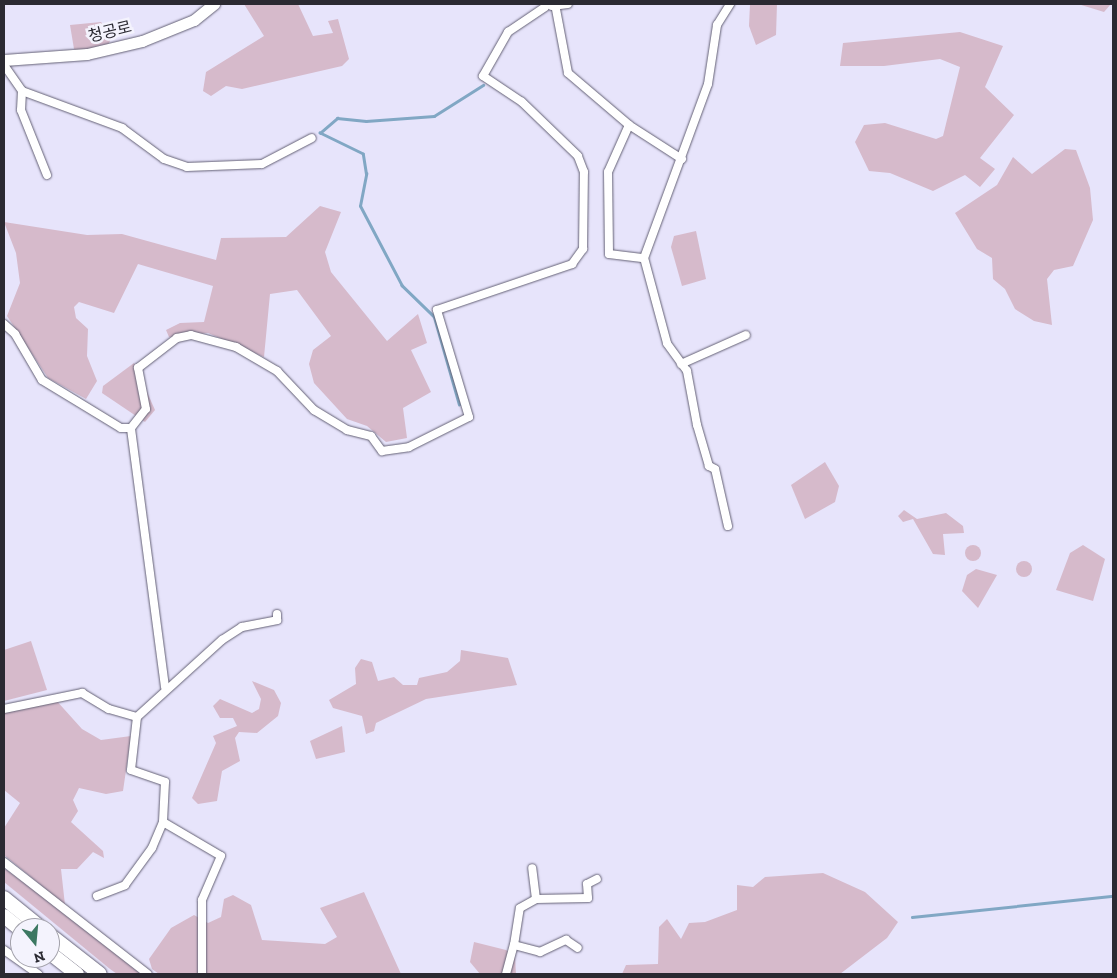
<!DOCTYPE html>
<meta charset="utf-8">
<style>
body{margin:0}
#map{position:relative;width:1117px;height:978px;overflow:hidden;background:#e7e4fb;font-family:"Zilla Slab","Noto Sans KR",serif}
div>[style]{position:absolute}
.green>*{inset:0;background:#d6bacb}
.round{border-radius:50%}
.stream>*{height:2.5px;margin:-1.25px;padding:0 1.25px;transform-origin:1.25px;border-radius:1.25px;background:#81a7c4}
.roads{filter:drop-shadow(0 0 1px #646175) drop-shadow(0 0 1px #646175)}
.street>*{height:8px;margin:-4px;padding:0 4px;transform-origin:4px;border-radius:4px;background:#fff}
.secondary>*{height:11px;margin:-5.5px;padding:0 5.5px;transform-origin:5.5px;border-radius:5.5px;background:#fff}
.highway>*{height:14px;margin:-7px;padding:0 7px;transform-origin:7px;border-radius:7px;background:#fff}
span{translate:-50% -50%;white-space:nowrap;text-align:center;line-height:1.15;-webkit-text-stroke:5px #f4f3fd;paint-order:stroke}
.street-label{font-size:16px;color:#2b2a32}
.frame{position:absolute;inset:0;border:5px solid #2b2a32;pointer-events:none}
.north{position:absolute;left:10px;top:918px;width:50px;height:50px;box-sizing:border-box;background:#f4f3fd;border:1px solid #a4a3ac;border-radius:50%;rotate:163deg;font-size:14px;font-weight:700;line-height:20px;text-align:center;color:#2b2a32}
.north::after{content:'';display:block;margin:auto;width:18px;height:22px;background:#3c7862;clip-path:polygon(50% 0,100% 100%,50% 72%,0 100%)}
</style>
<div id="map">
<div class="green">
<i style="clip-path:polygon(244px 4px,298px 4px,313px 36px,333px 33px,328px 21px,338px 19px,349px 59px,342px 66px,242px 89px,226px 86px,211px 96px,203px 91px,206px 72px,264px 36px)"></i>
<i style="clip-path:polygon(750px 4px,777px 4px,776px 35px,756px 45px,749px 26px)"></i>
<i style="clip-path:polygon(1078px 4px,1111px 4px,1104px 12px)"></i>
<i style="clip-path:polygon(101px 22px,112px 36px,104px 55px,81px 58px,74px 49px,70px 25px)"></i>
<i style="clip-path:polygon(960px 32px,1003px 46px,985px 87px,1014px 115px,980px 158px,995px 169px,980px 187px,965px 175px,933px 191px,890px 173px,869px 171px,855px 142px,864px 125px,885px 123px,936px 139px,943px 136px,960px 67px,940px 59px,884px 66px,840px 66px,843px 43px)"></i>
<i style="clip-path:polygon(1065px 149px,1076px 150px,1090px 188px,1093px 220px,1073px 266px,1054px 270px,1047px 279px,1052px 325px,1034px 321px,1015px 309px,1005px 289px,993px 279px,992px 258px,977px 249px,955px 213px,997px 185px,1013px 157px,1032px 174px)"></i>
<i style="clip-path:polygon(320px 206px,341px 212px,325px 252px,331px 272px,387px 341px,418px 314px,427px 343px,411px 350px,431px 392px,403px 408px,407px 438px,386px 442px,367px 426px,347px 419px,314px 383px,309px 364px,313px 350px,331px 336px,297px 290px,270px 294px,264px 357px,208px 333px,169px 337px,166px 330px,180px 323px,204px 322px,213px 286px,138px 264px,114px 313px,79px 302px,74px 307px,76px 318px,88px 329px,87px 356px,97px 381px,86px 399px,48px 378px,7px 316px,20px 283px,16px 253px,4px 222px,87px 235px,122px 234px,216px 260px,221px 238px,286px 237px)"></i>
<i style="clip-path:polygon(696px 231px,706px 279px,682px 286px,671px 247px,674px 236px)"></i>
<i style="clip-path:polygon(134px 363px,155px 410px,145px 422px,102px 393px,103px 386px)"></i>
<i style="clip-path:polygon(825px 462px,839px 486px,835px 502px,805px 519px,791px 485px)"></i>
<i style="clip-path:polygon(904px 510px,917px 519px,946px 513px,963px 526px,964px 533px,943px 534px,945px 555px,933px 554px,913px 519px,903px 522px,898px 516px)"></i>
<i class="round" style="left:965px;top:545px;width:16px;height:16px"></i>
<i style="clip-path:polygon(1083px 545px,1105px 559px,1093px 601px,1056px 590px,1070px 553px)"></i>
<i class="round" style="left:1016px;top:561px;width:16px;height:16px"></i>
<i style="clip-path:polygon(976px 569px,997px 575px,978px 608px,962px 591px,967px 575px)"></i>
<i style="clip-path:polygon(31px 641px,47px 690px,4px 701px,4px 650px)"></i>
<i style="clip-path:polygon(461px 650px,508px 658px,517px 685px,426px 699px,376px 723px,374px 731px,366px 734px,362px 716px,333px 708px,329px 700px,356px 684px,355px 668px,361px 659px,372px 662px,378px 681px,394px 677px,403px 685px,417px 685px,419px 678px,447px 672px,460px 661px)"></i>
<i style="clip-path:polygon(252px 681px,274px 690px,281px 703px,278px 716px,257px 733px,239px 732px,235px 738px,240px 761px,222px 771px,217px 801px,198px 804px,192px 798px,216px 743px,213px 736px,237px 726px,233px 718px,220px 718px,213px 706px,220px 699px,252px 713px,259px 709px,261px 699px)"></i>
<i style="clip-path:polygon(55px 699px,82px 729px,101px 740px,131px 736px,123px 791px,106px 794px,79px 788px,73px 800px,78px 811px,71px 822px,103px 851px,104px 858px,93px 852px,77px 869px,61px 869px,65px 905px,4px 855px,4px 828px,20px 803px,4px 790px,4px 713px)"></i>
<i style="clip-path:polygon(342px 726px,345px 752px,316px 759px,310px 741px)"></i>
<i style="clip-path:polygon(4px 868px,32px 889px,141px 974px,117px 974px,110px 969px,4px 882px)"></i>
<i style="clip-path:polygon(823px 873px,865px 892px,898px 922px,887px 938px,840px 974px,622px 974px,626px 965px,658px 964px,659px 927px,667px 919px,681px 939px,689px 923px,705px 922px,737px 910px,737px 885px,753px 887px,765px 877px)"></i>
<i style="clip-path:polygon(364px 892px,401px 974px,159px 974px,152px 969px,149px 959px,171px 928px,194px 915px,208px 923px,221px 917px,224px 899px,233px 895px,251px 905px,262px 940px,325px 944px,337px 937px,320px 908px)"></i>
<i style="clip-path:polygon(474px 942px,506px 950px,515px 957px,516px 974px,480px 974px,470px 962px)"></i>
</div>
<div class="stream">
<i style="left:459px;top:405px;width:91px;rotate:-105.9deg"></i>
<i style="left:434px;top:317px;width:45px;rotate:-135.9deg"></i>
<i style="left:402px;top:286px;width:90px;rotate:-117.7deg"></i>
<i style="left:360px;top:206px;width:33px;rotate:-79deg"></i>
<i style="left:366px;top:174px;width:20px;rotate:-99deg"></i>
<i style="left:363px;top:154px;width:48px;rotate:-154deg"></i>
<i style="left:320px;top:133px;width:23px;rotate:-41deg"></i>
<i style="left:337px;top:118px;width:29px;rotate:6deg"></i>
<i style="left:366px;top:121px;width:68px;rotate:-4.2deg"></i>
<i style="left:434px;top:116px;width:58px;rotate:-32.3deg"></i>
<i style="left:912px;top:917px;width:202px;rotate:-6deg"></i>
</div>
<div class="roads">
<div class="street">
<i style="left:555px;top:4px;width:70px;rotate:79.3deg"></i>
<i style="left:568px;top:73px;width:80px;rotate:40.4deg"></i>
<i style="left:629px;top:125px;width:63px;rotate:32.7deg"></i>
<i style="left:552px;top:6px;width:16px;rotate:-7deg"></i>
<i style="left:4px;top:65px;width:32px;rotate:55deg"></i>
<i style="left:22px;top:91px;width:107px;rotate:20.3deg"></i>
<i style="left:122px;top:128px;width:52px;rotate:36.4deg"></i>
<i style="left:164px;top:159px;width:24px;rotate:19deg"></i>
<i style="left:187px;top:167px;width:75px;rotate:-2.3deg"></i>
<i style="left:262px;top:164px;width:56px;rotate:-27.5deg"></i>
<i style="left:22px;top:91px;width:19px;rotate:93deg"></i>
<i style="left:21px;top:110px;width:70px;rotate:68.2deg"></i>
<i style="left:629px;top:125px;width:51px;rotate:114.1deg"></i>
<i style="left:608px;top:172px;width:82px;rotate:89.3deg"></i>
<i style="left:609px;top:254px;width:35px;rotate:7deg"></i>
<i style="left:4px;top:324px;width:15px;rotate:42deg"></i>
<i style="left:15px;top:334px;width:53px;rotate:59.6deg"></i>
<i style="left:42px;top:380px;width:92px;rotate:31.3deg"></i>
<i style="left:121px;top:428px;width:10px"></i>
<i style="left:681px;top:364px;width:71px;rotate:-24deg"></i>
<i style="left:728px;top:526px;width:58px;rotate:-102.8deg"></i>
<i style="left:715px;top:469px;width:7px;rotate:-153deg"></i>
<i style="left:709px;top:466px;width:43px;rotate:-106.3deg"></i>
<i style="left:697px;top:425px;width:55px;rotate:-100.5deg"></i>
<i style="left:687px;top:371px;width:34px;rotate:-126deg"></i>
<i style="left:667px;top:343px;width:88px;rotate:-105.1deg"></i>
<i style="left:644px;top:258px;width:185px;rotate:-69.8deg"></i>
<i style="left:708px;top:84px;width:60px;rotate:-81.3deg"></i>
<i style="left:717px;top:25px;width:25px;rotate:-58deg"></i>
<i style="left:165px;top:687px;width:261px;rotate:-97.5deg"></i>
<i style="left:131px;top:428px;width:24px;rotate:-52deg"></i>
<i style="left:146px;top:409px;width:42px;rotate:-101deg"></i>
<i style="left:138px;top:368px;width:49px;rotate:-37.6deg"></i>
<i style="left:177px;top:338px;width:14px;rotate:-12deg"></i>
<i style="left:191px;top:335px;width:47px;rotate:14.9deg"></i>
<i style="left:236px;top:347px;width:48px;rotate:30.3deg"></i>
<i style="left:277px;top:371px;width:54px;rotate:46.5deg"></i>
<i style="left:314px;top:410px;width:39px;rotate:31deg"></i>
<i style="left:347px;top:430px;width:25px;rotate:14deg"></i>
<i style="left:371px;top:436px;width:19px;rotate:54deg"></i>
<i style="left:382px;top:451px;width:27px;rotate:-8deg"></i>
<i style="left:409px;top:447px;width:67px;rotate:-26.6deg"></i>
<i style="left:469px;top:417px;width:112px;rotate:-106.7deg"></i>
<i style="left:437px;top:310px;width:143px;rotate:-18.8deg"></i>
<i style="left:572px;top:264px;width:19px;rotate:-54deg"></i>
<i style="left:583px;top:249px;width:77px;rotate:-89.3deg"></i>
<i style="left:584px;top:172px;width:17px;rotate:-111deg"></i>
<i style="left:578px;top:156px;width:78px;rotate:-136deg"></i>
<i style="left:522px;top:102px;width:47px;rotate:-146.3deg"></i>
<i style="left:483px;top:76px;width:51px;rotate:-60.4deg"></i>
<i style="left:508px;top:32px;width:45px;rotate:-34deg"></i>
<i style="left:4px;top:709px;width:80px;rotate:-11.6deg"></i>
<i style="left:82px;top:693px;width:31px;rotate:31deg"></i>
<i style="left:109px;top:709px;width:29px;rotate:16deg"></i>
<i style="left:137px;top:717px;width:53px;rotate:96.5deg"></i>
<i style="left:131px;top:770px;width:36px;rotate:19deg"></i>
<i style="left:165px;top:782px;width:40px;rotate:92.9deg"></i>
<i style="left:163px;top:822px;width:67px;rotate:30.4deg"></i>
<i style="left:221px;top:856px;width:48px;rotate:113.4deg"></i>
<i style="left:202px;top:900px;width:74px;rotate:90deg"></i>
<i style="left:137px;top:717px;width:115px;rotate:-42.2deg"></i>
<i style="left:222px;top:640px;width:24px;rotate:-33deg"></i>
<i style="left:242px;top:627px;width:36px;rotate:-11deg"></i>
<i style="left:277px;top:620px;width:6px;rotate:-90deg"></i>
<i style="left:4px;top:862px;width:182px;rotate:37.9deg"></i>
<i style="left:97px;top:896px;width:30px;rotate:-21deg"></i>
<i style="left:125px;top:885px;width:46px;rotate:-53.9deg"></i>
<i style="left:152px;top:848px;width:28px;rotate:-67deg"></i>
<i style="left:536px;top:899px;width:52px;rotate:-1.1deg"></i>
<i style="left:588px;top:898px;width:14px;rotate:-94deg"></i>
<i style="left:587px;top:884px;width:11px;rotate:-27deg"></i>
<i style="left:514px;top:945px;width:37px;rotate:-81deg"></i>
<i style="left:520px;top:908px;width:18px;rotate:-29deg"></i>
<i style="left:536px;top:899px;width:31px;rotate:-97deg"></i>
<i style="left:4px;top:950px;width:42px;rotate:35.2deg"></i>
<i style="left:506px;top:974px;width:30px;rotate:-75deg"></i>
<i style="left:514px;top:945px;width:27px;rotate:15deg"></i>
<i style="left:540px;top:952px;width:29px;rotate:-25deg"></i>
<i style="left:566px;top:940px;width:14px;rotate:34deg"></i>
</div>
<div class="secondary">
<i style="left:4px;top:60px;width:83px;rotate:-4.1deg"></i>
<i style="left:87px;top:54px;width:57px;rotate:-13.3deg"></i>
<i style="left:142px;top:41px;width:56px;rotate:-22deg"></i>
<i style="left:194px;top:20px;width:26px;rotate:-39deg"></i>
</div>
<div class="highway">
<i style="left:4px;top:898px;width:48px;rotate:39deg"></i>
<i style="left:4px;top:916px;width:21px;rotate:39deg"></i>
<i style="left:50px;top:935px;width:63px;rotate:38deg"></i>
<i style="left:50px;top:953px;width:34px;rotate:38deg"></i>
</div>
</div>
<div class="street-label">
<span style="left:110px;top:32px;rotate:-14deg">청공로</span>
</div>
<div class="frame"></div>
<div class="north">N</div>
</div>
